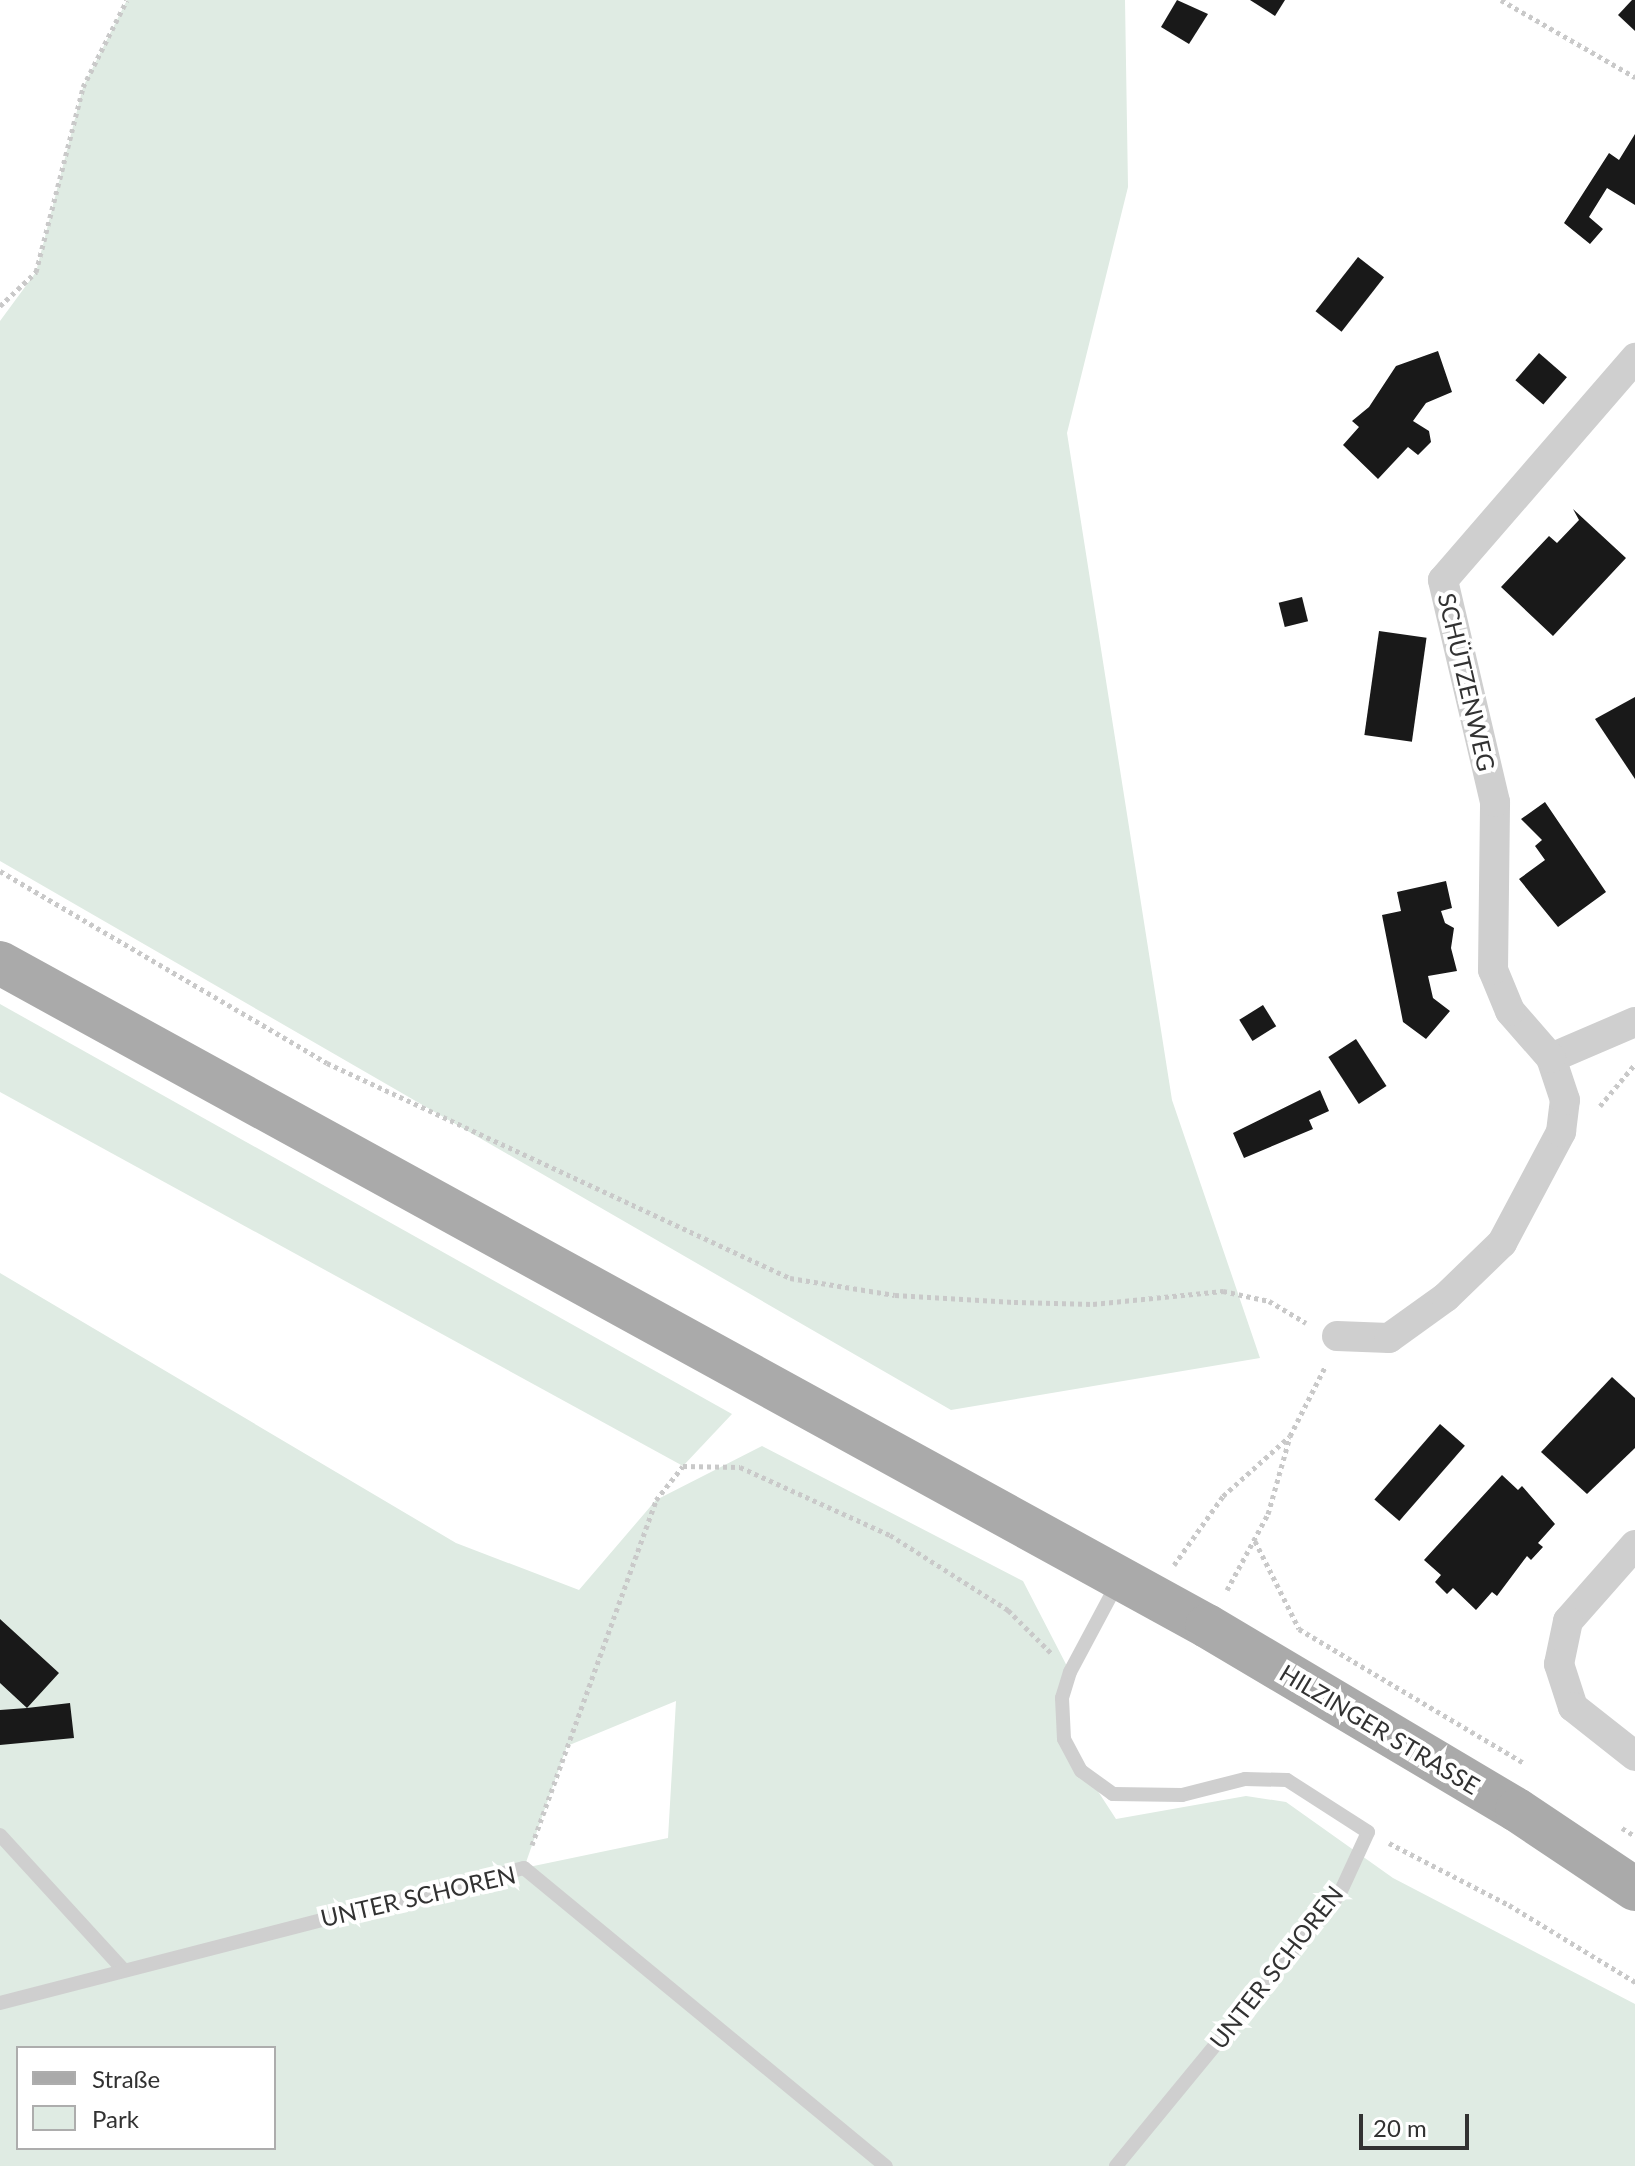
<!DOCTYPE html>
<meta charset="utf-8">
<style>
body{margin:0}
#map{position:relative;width:1635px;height:2166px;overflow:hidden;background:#fff;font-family:Lato,sans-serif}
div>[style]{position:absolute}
.green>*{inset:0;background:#dfebe3}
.building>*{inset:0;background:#191919;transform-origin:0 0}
.path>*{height:5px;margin-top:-2.5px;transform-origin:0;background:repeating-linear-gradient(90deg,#c9c9c9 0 4px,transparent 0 8px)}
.lane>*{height:14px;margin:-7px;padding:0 7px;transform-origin:7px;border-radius:7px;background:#cfcfcf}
.street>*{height:30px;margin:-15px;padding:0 15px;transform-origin:15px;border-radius:15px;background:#cfcfcf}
.primary>*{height:44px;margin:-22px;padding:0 22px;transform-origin:22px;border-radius:22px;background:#aaa}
span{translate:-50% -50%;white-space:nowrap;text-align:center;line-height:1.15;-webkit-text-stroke:8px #fff;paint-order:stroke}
.street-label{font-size:24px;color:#323232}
.legend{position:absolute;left:16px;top:2046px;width:260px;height:104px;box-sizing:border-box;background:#fff;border:2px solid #adadad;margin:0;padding:10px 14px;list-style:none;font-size:24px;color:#323232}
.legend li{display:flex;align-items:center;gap:16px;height:40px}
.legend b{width:40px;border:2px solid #adadad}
.scale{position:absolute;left:1359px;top:2114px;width:110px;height:36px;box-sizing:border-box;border:4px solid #323232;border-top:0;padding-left:10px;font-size:24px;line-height:28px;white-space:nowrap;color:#323232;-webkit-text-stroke:6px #fff;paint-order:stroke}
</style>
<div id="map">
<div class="green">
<i style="clip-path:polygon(127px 0,1125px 0,1128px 187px,1067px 433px,1172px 1100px,1260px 1358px,951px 1410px,0 861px,0 321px,36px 272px,83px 87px)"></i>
<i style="clip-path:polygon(0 1004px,732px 1414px,683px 1466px,0 1092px)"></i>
<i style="clip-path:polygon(evenodd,0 1273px,456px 1543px,579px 1590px,656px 1500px,762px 1446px,1023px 1581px,1070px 1672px,1064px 1739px,1116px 1819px,1246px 1796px,1286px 1802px,1393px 1878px,1635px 2004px,1635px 2166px,0 2166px,0 1273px,676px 1701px,668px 1838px,524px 1868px,567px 1746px,676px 1701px,0 1273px,18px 2048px,274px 2048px,274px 2148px,18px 2148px,18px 2048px)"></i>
</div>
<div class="building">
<i style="clip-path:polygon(1177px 0,1208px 14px,1189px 44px,1161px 27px)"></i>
<i style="clip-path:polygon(1250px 0,1285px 0,1275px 16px)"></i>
<i style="clip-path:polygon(1632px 0,1635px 0,1635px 31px,1618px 15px)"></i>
<i style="clip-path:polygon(1635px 134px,1635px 205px,1607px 188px,1589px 217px,1603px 229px,1590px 244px,1564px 223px,1609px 153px,1619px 160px)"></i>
<i style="left:1358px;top:257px;width:33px;height:69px;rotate:38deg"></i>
<i style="clip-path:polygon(1438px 351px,1452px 392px,1426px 403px,1413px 421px,1429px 431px,1431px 442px,1418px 455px,1408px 447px,1378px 479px,1343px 445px,1359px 427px,1352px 421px,1369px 407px,1396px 366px)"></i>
<i style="left:1539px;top:353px;width:37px;height:36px;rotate:41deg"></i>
<i style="clip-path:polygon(1573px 509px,1626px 558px,1553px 636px,1501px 587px,1549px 536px,1557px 543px,1579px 520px)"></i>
<i style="left:1302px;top:597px;width:25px;height:24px;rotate:76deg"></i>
<i style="left:1379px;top:631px;width:48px;height:105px;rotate:8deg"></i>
<i style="clip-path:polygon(1635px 697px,1635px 779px,1595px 719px)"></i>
<i style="clip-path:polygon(1545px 802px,1606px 892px,1558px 927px,1519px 879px,1545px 860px,1535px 846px,1542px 840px,1521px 819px)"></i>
<i style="clip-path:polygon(1446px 881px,1452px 908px,1441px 911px,1445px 923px,1454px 928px,1451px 948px,1457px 971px,1428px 976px,1433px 998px,1450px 1011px,1426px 1039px,1403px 1022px,1382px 915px,1401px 911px,1397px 892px)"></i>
<i style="left:1263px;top:1005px;width:25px;height:28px;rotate:58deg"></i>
<i style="left:1356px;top:1039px;width:56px;height:33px;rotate:57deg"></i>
<i style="clip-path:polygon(1320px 1090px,1329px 1111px,1309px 1120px,1313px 1129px,1244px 1158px,1233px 1133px)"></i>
<i style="clip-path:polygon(1612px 1377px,1635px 1398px,1635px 1448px,1587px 1494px,1541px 1452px)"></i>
<i style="left:1440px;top:1424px;width:33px;height:100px;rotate:41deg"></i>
<i style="clip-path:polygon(1502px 1475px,1518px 1490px,1522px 1486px,1555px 1524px,1538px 1543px,1543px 1547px,1531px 1560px,1527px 1556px,1497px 1596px,1492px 1592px,1476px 1610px,1453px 1588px,1447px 1594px,1435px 1582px,1441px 1575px,1424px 1560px)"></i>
<i style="clip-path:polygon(0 1619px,59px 1673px,27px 1708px,70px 1703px,74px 1738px,0 1745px,0 1710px,27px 1708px,0 1683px)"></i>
</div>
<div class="path">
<i style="left:1501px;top:0;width:155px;rotate:29.9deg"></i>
<i style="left:0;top:306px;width:50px;rotate:-43.4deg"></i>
<i style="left:36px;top:272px;width:191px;rotate:-75.7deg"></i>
<i style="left:83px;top:87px;width:97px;rotate:-63.2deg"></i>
<i style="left:0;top:871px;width:379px;rotate:30.4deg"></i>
<i style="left:327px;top:1063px;width:510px;rotate:24.91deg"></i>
<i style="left:790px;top:1278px;width:106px;rotate:9.2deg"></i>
<i style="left:895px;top:1295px;width:119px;rotate:3.4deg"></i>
<i style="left:1014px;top:1302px;width:79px;rotate:1.5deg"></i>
<i style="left:1093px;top:1304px;width:131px;rotate:-5.7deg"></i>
<i style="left:1223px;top:1291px;width:47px;rotate:12.3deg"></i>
<i style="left:1269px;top:1301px;width:43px;rotate:30.7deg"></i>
<i style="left:1600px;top:1106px;width:55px;rotate:-50.2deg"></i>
<i style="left:1255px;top:1541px;width:98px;rotate:63.4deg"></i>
<i style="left:1299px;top:1629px;width:262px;rotate:30.8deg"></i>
<i style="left:1174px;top:1565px;width:85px;rotate:-54.6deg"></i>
<i style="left:1223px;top:1496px;width:89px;rotate:-41.8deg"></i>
<i style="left:1227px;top:1590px;width:86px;rotate:-61.7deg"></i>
<i style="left:1268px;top:1514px;width:81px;rotate:-74.2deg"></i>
<i style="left:1290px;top:1436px;width:77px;rotate:-63.1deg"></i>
<i style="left:1622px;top:1828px;width:15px;rotate:32deg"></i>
<i style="left:1389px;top:1843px;width:135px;rotate:27.3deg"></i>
<i style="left:1509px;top:1905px;width:148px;rotate:31.4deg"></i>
<i style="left:532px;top:1845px;width:367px;rotate:-70.2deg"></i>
<i style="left:656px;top:1500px;width:43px;rotate:-51.5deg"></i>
<i style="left:683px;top:1466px;width:57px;rotate:1deg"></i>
<i style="left:740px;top:1467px;width:165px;rotate:24.4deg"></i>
<i style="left:890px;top:1535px;width:140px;rotate:32.4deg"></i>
<i style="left:1008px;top:1610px;width:62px;rotate:45deg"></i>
</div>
<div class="lane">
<i style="left:0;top:1835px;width:180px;rotate:47.5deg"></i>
<i style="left:0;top:2003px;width:541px;rotate:-14.45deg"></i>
<i style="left:524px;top:1868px;width:469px;rotate:39.5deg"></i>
<i style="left:1116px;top:2166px;width:353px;rotate:-50.6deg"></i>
<i style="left:1340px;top:1893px;width:67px;rotate:-65.3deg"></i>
<i style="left:1368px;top:1832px;width:96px;rotate:-147.3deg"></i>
<i style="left:1287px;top:1780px;width:42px;rotate:-178.6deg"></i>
<i style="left:1245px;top:1779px;width:65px;rotate:165.7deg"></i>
<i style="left:1182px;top:1795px;width:69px;rotate:-179.2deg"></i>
<i style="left:1113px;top:1794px;width:39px;rotate:-144deg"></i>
<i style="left:1081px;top:1771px;width:36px;rotate:-118deg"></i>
<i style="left:1064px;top:1739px;width:41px;rotate:-92.8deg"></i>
<i style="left:1062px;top:1698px;width:27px;rotate:-73deg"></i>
<i style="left:1070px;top:1672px;width:102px;rotate:-61.9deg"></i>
</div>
<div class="street">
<i style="left:1551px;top:1058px;width:91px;rotate:-23.2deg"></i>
<i style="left:1337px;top:1336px;width:52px;rotate:2.2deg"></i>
<i style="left:1389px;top:1338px;width:70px;rotate:-35.7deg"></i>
<i style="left:1446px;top:1297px;width:78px;rotate:-44deg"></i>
<i style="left:1502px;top:1243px;width:126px;rotate:-62deg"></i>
<i style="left:1561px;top:1132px;width:32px;rotate:-83deg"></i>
<i style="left:1565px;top:1100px;width:44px;rotate:-108.4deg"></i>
<i style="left:1551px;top:1058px;width:62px;rotate:-131.1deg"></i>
<i style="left:1510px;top:1011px;width:44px;rotate:-112.5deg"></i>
<i style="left:1493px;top:970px;width:168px;rotate:-89.3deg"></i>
<i style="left:1495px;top:802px;width:228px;rotate:-103.2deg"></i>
<i style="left:1443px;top:580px;width:294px;rotate:-49.1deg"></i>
<i style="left:1635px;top:1545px;width:101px;rotate:131.4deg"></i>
<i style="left:1568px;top:1621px;width:44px;rotate:101.8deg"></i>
<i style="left:1559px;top:1664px;width:45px;rotate:72deg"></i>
<i style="left:1573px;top:1707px;width:79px;rotate:38.3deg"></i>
</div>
<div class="primary">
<i style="left:0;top:963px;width:1377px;rotate:28.78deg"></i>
<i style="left:1207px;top:1626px;width:360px;rotate:30.7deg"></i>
<i style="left:1517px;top:1810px;width:142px;rotate:33.8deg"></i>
</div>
<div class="street-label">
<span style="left:1467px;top:682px;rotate:77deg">SCHÜTZENWEG</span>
<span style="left:1380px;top:1729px;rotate:31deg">HILZINGER STRASSE</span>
<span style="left:418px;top:1896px;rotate:-13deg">UNTER SCHOREN</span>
<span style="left:1276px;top:1967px;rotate:-52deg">UNTER SCHOREN</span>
</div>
<ul class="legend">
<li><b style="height:10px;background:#aaa"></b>Straße</li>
<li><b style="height:22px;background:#dfebe3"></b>Park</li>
</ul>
<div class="scale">20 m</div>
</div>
